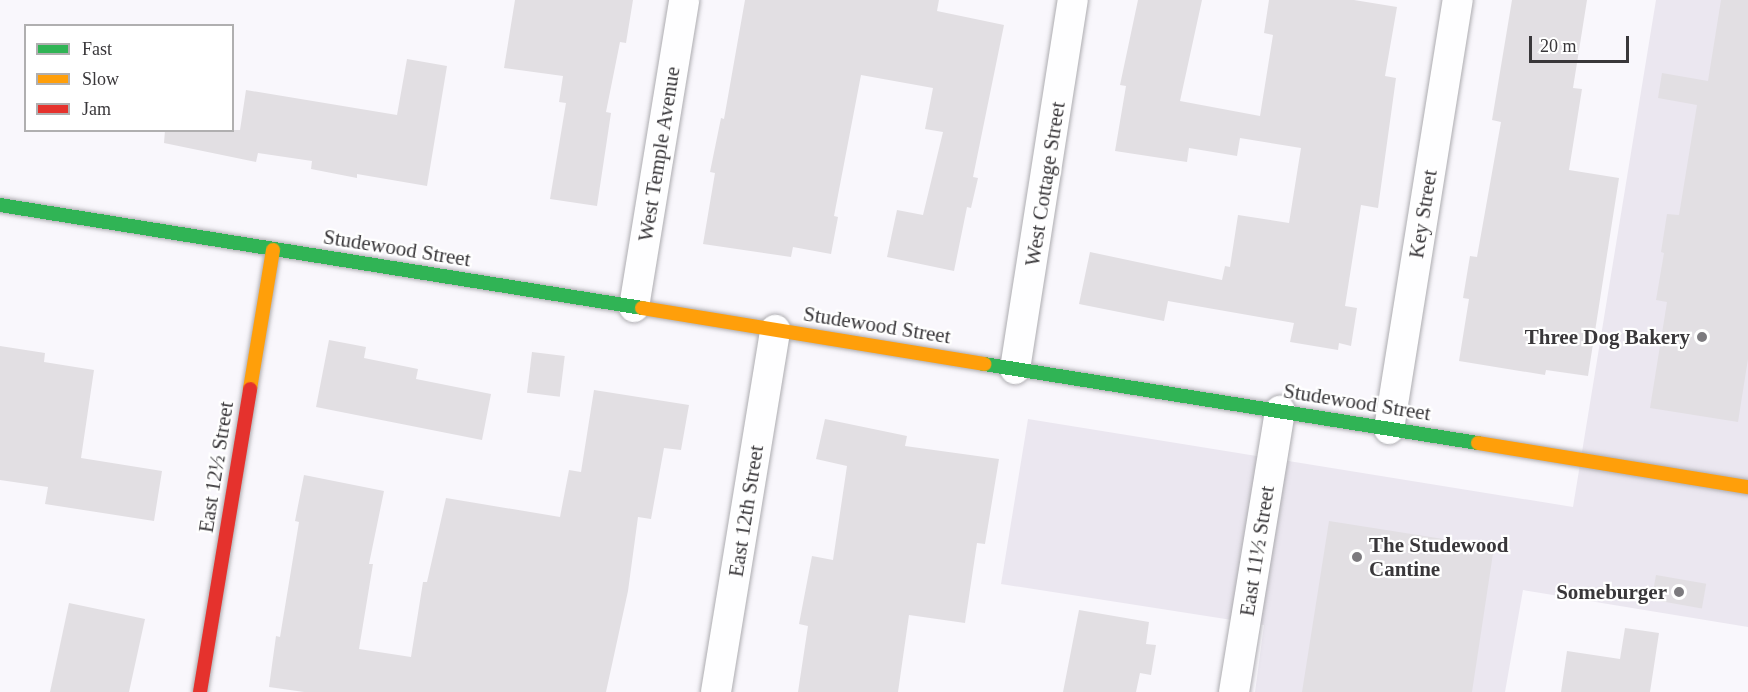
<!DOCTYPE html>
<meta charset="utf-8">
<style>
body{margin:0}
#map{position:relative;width:1748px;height:692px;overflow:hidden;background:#f9f7fc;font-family:"Times New Roman",serif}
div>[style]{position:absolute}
.built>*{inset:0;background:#ebe7f0}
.building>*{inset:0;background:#e2dfe3;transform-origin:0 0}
.roads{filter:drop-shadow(0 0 2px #adacb0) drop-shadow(0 0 2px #adacb0)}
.street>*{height:30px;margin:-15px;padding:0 15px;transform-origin:15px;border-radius:15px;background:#fefeff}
.fast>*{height:14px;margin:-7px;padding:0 7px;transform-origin:7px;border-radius:7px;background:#30b455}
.slow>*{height:14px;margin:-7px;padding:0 7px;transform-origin:7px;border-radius:7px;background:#ff9f0a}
.jam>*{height:14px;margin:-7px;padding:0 7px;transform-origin:7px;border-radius:7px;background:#e5322d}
.dots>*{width:16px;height:16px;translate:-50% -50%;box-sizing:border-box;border:3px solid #fff;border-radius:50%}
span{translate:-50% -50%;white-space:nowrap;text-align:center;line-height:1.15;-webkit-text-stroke:4.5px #fff;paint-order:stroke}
.street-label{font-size:21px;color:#39373a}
.poi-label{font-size:21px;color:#39373a;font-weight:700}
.right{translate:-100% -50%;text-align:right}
.left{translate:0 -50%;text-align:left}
.legend{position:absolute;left:24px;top:24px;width:210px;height:108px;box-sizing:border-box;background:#fff;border:2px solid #b0afb0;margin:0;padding:8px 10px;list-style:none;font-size:18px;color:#39373a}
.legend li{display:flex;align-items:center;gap:12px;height:30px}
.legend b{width:30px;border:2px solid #b0afb0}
.scale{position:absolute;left:1529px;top:36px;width:100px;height:27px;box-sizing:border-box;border:3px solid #39373a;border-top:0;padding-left:8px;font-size:18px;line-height:21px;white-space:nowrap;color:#39373a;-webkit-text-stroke:4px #fff;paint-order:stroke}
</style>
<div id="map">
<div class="built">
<i style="clip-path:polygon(1656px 0,1748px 0,1748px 627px,1523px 590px,1505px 692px,1255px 692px,1264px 625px,1001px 584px,1028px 419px,1573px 507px)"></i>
</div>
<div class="building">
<i style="clip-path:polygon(515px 0,633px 0,626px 43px,620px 42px,606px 112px,611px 113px,597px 206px,550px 199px,566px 103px,559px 102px,563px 76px,504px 68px)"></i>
<i style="clip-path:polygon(745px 0,939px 0,937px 11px,1004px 25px,973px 177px,978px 178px,971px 208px,967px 207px,954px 271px,887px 257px,897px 210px,923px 215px,943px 132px,925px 129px,933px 88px,861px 75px,834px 216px,838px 217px,831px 254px,793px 247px,791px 257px,703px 244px,715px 173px,710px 172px,721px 118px,724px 119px)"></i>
<i style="clip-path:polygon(1138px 0,1202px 0,1180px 101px,1260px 116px,1273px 35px,1264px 33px,1269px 0,1354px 0,1397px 7px,1385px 76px,1396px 78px,1378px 208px,1361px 205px,1345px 306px,1357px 308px,1351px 346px,1339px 343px,1338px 350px,1290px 342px,1294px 323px,1168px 301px,1164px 321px,1079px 304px,1090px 252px,1222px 280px,1225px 266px,1230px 267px,1238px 215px,1289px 223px,1301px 148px,1240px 138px,1237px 156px,1189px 148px,1187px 162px,1115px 151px,1126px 86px,1120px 85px)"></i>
<i style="clip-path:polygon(1512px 0,1587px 0,1573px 88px,1582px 89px,1569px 170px,1619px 178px,1588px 376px,1546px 370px,1545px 375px,1459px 361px,1469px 299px,1463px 298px,1470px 256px,1477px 257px,1501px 122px,1492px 120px)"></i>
<i style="clip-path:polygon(1721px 0,1748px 0,1748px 359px,1738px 422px,1650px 408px,1667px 302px,1656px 300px,1664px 253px,1661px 252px,1667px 214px,1679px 215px,1697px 105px,1658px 98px,1662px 73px,1708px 81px)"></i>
<i style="clip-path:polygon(407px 59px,447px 66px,427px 186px,357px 174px,357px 178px,311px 169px,312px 161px,258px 153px,256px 162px,164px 143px,165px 130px,240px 130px,246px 90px,397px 115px)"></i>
<i style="clip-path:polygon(329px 340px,366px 347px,364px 358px,418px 369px,416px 379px,491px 394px,482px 440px,316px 407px)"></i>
<i style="clip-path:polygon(0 346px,45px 353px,44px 362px,94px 370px,81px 458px,162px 471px,154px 521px,45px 504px,48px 487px,0 480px)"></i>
<i style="left:532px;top:352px;width:33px;height:41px;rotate:7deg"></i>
<i style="clip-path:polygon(594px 390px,689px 405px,681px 450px,664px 448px,651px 519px,638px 517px,628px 591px,606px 692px,304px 692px,269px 687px,276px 636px,280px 637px,299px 522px,295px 521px,304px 475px,384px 491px,369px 564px,373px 564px,359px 649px,411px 657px,423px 582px,427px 582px,446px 498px,560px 517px,569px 470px,581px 472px)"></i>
<i style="clip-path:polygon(825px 419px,907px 436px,905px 446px,999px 459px,985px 544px,977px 543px,965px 623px,909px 615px,898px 692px,798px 692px,808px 626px,799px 624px,812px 556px,833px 560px,847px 466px,816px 459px)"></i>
<i style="clip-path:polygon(1329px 521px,1494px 547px,1472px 692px,1302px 692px)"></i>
<i style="left:1656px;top:575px;width:51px;height:25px;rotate:10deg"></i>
<i style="clip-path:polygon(69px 603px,145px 619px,129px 692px,50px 692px)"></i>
<i style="clip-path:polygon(1079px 610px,1149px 622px,1146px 644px,1156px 645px,1151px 675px,1140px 673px,1136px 692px,1063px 692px)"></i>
<i style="clip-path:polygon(1625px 628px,1659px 633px,1650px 692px,1561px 692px,1567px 651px,1620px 659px)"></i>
</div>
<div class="roads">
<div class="street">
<i style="left:634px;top:307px;width:311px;rotate:-80.7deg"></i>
<i style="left:1015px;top:369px;width:374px;rotate:-81.1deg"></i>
<i style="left:1389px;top:429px;width:435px;rotate:-80.9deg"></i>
<i style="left:716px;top:692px;width:367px;rotate:-80.7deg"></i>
<i style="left:1234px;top:692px;width:285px;rotate:-80.7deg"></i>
</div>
<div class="fast">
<i style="left:0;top:205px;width:650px;rotate:9.11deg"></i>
<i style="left:984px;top:364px;width:500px;rotate:9.09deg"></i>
</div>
<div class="slow">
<i style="left:642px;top:308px;width:347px;rotate:9.3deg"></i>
<i style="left:250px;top:389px;width:141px;rotate:-80.6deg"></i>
<i style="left:1478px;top:443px;width:274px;rotate:9.3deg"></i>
</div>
<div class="jam">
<i style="left:200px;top:692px;width:307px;rotate:-80.6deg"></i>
</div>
</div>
<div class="dots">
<i style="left:1702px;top:337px;background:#7c7a7e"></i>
<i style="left:1357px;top:557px;background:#7c7a7e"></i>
<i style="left:1679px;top:592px;background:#7c7a7e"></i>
</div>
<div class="street-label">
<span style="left:659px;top:154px;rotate:-81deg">West Temple Avenue</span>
<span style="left:1045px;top:184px;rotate:-81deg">West Cottage Street</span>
<span style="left:1423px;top:214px;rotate:-81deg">Key Street</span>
<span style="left:397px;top:248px;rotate:9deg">Studewood Street</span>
<span style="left:877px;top:325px;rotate:9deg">Studewood Street</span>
<span style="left:1357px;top:402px;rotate:9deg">Studewood Street</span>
<span style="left:216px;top:467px;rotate:-81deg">East 12½ Street</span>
<span style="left:746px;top:511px;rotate:-81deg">East 12th Street</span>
<span style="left:1257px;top:551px;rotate:-81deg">East 11½ Street</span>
</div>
<div class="poi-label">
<span class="right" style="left:1690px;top:337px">Three Dog Bakery</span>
<span class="left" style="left:1369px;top:557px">The Studewood<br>Cantine</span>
<span class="right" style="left:1667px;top:592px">Someburger</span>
</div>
<ul class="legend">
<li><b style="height:8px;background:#30b455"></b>Fast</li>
<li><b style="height:8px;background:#ff9f0a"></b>Slow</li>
<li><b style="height:8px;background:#e5322d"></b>Jam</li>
</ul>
<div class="scale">20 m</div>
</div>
